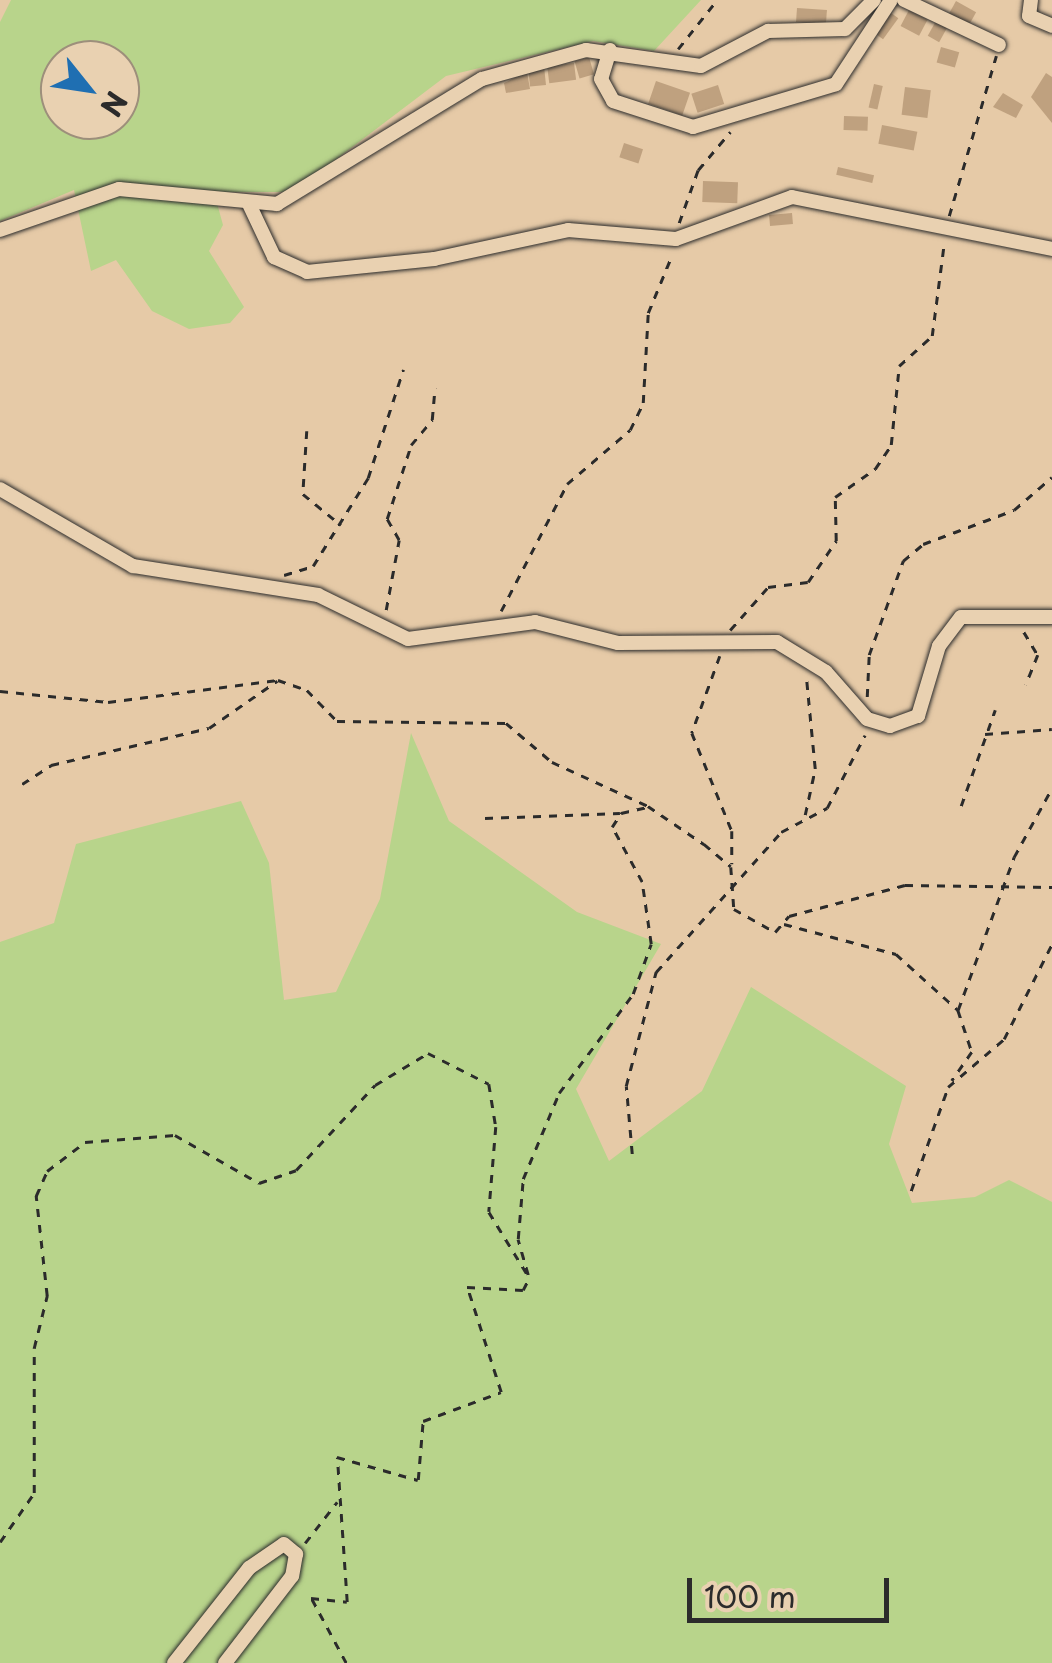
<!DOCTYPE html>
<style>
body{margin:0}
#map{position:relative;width:1052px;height:1663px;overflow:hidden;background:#e6caa7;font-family:"Playpen Sans",sans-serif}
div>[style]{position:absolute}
.green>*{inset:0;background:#b8d48b}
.building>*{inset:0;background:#bfa17f;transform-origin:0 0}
.path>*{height:2.5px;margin-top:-1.25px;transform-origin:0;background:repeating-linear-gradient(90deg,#2b2b2b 0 8px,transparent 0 16px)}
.roads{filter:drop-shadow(0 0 2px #2b2b2b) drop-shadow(0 0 2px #2b2b2b)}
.minor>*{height:14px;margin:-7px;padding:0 7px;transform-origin:7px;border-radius:7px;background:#e9d1b1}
span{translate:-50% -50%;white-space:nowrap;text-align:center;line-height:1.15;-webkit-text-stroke:10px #e9d1b1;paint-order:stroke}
.north{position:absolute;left:40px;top:40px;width:100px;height:100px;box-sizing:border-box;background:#e9d1b1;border:2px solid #9d8f7b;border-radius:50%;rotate:120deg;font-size:28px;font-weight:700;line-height:40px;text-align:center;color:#2b2b2b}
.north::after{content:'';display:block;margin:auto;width:35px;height:45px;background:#1f6fb2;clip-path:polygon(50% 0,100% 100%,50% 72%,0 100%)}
.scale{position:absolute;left:687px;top:1578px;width:202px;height:45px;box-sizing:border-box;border:5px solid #2b2b2b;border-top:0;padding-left:12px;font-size:30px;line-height:35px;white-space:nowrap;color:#2b2b2b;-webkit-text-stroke:8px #e9d1b1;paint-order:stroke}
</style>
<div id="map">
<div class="green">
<i style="clip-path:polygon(evenodd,11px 0,701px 0,654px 51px,593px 41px,446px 76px,293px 192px,214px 192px,223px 225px,209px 251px,244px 307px,230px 323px,189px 329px,152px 311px,116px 260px,91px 271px,74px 190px,0 221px,0 22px,11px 0,60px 60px,120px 60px,120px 120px,60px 120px,60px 60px)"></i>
<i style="clip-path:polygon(411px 733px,449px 821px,577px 912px,661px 944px,576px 1089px,609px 1161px,702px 1091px,751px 987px,906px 1086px,889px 1144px,912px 1203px,975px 1197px,1009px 1180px,1052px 1202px,1052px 1663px,0 1663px,0 942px,54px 923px,76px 844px,241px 801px,269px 863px,284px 1000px,336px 992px,380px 899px)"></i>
</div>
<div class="building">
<i style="left:956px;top:1px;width:23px;height:16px;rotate:29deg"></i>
<i style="left:797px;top:8px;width:30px;height:14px;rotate:4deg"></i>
<i style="left:887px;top:10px;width:14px;height:26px;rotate:36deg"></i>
<i style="left:909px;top:10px;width:21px;height:18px;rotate:28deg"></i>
<i style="left:936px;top:21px;width:13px;height:17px;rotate:29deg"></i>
<i style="left:941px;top:47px;width:19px;height:16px;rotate:16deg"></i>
<i style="left:589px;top:57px;width:18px;height:15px;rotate:74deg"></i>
<i style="left:574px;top:63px;width:17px;height:27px;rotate:83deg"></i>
<i style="left:544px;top:66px;width:19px;height:16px;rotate:84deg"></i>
<i style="clip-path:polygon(527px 72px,530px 89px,506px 93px,504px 83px)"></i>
<i style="clip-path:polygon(1046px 73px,1052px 77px,1052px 123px,1031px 97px)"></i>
<i style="left:656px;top:81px;width:36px;height:24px;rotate:19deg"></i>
<i style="left:874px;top:84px;width:9px;height:24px;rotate:13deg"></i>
<i style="left:718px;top:85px;width:20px;height:28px;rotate:72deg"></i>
<i style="left:905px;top:87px;width:26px;height:28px;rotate:7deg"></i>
<i style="clip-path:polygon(1003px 93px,1023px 105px,1016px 118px,993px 107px)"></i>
<i style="left:844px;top:116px;width:24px;height:14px;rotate:2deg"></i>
<i style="left:882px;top:125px;width:36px;height:19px;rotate:11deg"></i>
<i style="left:624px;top:143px;width:20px;height:15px;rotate:18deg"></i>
<i style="left:838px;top:167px;width:37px;height:8px;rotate:13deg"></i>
<i style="left:703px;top:181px;width:35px;height:21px;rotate:2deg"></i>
<i style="left:792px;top:213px;width:11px;height:23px;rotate:85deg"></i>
</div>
<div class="path">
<i style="left:678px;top:49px;width:63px;rotate:-51.5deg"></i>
<i style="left:949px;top:216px;width:167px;rotate:-73.6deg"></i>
<i style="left:679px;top:223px;width:56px;rotate:-70.3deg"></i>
<i style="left:698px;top:170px;width:50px;rotate:-49.9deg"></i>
<i style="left:307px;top:431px;width:63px;rotate:93.6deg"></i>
<i style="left:303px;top:494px;width:49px;rotate:39.2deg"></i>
<i style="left:284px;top:575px;width:30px;rotate:-17deg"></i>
<i style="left:313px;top:566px;width:104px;rotate:-58deg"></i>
<i style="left:368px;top:478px;width:114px;rotate:-72deg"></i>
<i style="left:386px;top:610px;width:71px;rotate:-79.5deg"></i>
<i style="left:399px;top:540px;width:24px;rotate:-120deg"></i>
<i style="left:387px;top:519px;width:78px;rotate:-72deg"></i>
<i style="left:411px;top:445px;width:33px;rotate:-50deg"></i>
<i style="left:432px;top:420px;width:32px;rotate:-85deg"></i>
<i style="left:501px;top:611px;width:143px;rotate:-62.5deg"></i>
<i style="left:567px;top:484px;width:83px;rotate:-40.6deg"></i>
<i style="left:630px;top:430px;width:30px;rotate:-64deg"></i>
<i style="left:643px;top:403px;width:90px;rotate:-86.8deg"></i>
<i style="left:648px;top:313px;width:63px;rotate:-67.5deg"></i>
<i style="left:730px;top:630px;width:57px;rotate:-48.5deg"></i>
<i style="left:768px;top:587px;width:40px;rotate:-7.1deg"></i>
<i style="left:808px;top:582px;width:50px;rotate:-55.7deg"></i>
<i style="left:836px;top:541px;width:44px;rotate:-91.3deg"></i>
<i style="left:835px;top:497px;width:49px;rotate:-35deg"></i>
<i style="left:875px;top:469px;width:29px;rotate:-56deg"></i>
<i style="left:891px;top:445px;width:79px;rotate:-84.2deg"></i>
<i style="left:899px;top:366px;width:45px;rotate:-42.3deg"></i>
<i style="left:932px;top:336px;width:93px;rotate:-82.6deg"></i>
<i style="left:1024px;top:632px;width:27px;rotate:59deg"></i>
<i style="left:1038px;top:655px;width:32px;rotate:112deg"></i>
<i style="left:720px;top:656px;width:82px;rotate:110deg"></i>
<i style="left:692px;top:733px;width:106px;rotate:67.8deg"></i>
<i style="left:732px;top:831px;width:33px;rotate:90deg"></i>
<i style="left:0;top:691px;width:109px;rotate:5.8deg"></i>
<i style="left:108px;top:702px;width:171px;rotate:-7.4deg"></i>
<i style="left:278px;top:680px;width:31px;rotate:19deg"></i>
<i style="left:307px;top:690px;width:43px;rotate:45.9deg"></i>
<i style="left:337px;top:721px;width:169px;rotate:0.7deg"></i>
<i style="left:506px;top:723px;width:60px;rotate:40.3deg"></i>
<i style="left:552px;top:762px;width:106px;rotate:24.6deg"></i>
<i style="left:648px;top:806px;width:68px;rotate:34.2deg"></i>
<i style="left:704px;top:844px;width:35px;rotate:40deg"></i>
<i style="left:731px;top:867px;width:42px;rotate:85.9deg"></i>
<i style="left:734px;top:909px;width:47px;rotate:29.3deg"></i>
<i style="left:775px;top:932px;width:21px;rotate:-49deg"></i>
<i style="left:789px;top:916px;width:120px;rotate:-15deg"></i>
<i style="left:905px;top:885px;width:147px;rotate:0.8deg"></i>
<i style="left:867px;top:697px;width:42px;rotate:-87.3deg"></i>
<i style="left:869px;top:655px;width:100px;rotate:-70.1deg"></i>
<i style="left:903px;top:561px;width:26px;rotate:-40deg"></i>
<i style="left:923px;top:544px;width:97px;rotate:-20.5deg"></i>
<i style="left:1014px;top:510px;width:50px;rotate:-41deg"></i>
<i style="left:985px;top:734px;width:67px;rotate:-4.3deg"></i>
<i style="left:22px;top:784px;width:35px;rotate:-33deg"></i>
<i style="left:51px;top:765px;width:162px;rotate:-13.2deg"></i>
<i style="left:209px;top:728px;width:83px;rotate:-34.7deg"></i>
<i style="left:961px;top:806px;width:102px;rotate:-70.5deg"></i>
<i style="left:805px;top:815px;width:47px;rotate:-77.7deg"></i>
<i style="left:815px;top:769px;width:93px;rotate:-95.5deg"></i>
<i style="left:485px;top:818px;width:135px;rotate:-2.1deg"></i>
<i style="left:784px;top:924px;width:116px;rotate:15deg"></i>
<i style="left:896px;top:954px;width:84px;rotate:42.1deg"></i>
<i style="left:958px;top:1010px;width:44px;rotate:71.6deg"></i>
<i style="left:972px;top:1052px;width:35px;rotate:125deg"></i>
<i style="left:958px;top:1010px;width:163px;rotate:-69.9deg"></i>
<i style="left:1014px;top:857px;width:79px;rotate:-61.2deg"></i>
<i style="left:632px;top:1154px;width:68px;rotate:-95deg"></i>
<i style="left:626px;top:1086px;width:118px;rotate:-75.3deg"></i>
<i style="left:656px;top:972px;width:188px;rotate:-48.2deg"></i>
<i style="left:781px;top:832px;width:52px;rotate:-27.6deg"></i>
<i style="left:827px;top:808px;width:82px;rotate:-62.5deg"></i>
<i style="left:911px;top:1191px;width:110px;rotate:-70.4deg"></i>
<i style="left:948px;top:1087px;width:74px;rotate:-40.6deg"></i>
<i style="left:1004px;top:1039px;width:106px;rotate:-63.2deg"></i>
<i style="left:528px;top:1275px;width:37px;rotate:-106deg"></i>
<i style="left:518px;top:1239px;width:60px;rotate:-85.2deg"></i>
<i style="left:523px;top:1179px;width:93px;rotate:-67.3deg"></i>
<i style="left:559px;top:1093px;width:124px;rotate:-53.2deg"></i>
<i style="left:633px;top:994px;width:53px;rotate:-70.2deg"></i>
<i style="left:651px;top:944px;width:63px;rotate:-98.3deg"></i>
<i style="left:642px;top:882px;width:63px;rotate:-118.6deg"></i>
<i style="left:612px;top:827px;width:17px;rotate:-57deg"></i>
<i style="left:621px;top:813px;width:27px;rotate:-13deg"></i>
<i style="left:0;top:1542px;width:60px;rotate:-55.2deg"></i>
<i style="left:34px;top:1493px;width:145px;rotate:-90deg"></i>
<i style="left:34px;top:1348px;width:54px;rotate:-76deg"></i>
<i style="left:47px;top:1296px;width:101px;rotate:-96.3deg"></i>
<i style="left:36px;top:1196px;width:27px;rotate:-66deg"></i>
<i style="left:47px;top:1171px;width:48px;rotate:-37.3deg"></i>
<i style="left:85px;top:1142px;width:90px;rotate:-4.4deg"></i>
<i style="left:175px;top:1135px;width:97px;rotate:29.7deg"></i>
<i style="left:259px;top:1183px;width:39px;rotate:-19deg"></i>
<i style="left:296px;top:1170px;width:116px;rotate:-47.1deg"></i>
<i style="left:375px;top:1085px;width:62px;rotate:-31.1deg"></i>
<i style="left:428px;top:1053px;width:68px;rotate:26.9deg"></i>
<i style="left:489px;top:1084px;width:44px;rotate:80.8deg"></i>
<i style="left:496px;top:1127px;width:85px;rotate:94.7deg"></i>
<i style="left:489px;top:1212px;width:76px;rotate:58.4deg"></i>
<i style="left:305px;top:1543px;width:52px;rotate:-52deg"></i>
<i style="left:346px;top:1663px;width:74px;rotate:-118.3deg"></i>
<i style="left:311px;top:1598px;width:36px;rotate:6deg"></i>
<i style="left:347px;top:1602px;width:145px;rotate:-93.9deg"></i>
<i style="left:337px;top:1457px;width:84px;rotate:15.9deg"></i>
<i style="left:418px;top:1480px;width:59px;rotate:-85.2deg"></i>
<i style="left:423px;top:1421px;width:83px;rotate:-20.4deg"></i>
<i style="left:501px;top:1392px;width:110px;rotate:-107.9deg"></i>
<i style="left:467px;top:1287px;width:56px;rotate:3.1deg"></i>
<i style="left:523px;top:1290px;width:13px;rotate:-63deg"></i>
</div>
<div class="roads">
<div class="minor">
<i style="left:904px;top:0;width:105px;rotate:25.3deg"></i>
<i style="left:1031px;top:0;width:16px;rotate:97deg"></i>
<i style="left:1029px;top:16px;width:25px;rotate:23deg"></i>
<i style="left:610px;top:50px;width:30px;rotate:107deg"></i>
<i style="left:601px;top:79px;width:25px;rotate:61deg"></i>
<i style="left:613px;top:101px;width:84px;rotate:18deg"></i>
<i style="left:693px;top:127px;width:149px;rotate:-16.7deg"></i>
<i style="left:836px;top:84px;width:100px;rotate:-56.8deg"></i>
<i style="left:249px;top:204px;width:59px;rotate:64.7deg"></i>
<i style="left:274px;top:257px;width:36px;rotate:24deg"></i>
<i style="left:307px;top:272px;width:128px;rotate:-5.8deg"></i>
<i style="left:434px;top:259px;width:137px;rotate:-12.2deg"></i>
<i style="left:568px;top:230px;width:108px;rotate:4.8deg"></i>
<i style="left:676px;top:239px;width:123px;rotate:-19.9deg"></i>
<i style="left:792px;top:197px;width:265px;rotate:11.3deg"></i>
<i style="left:0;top:230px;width:126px;rotate:-19deg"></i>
<i style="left:119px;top:189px;width:159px;rotate:5.4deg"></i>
<i style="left:277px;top:204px;width:240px;rotate:-31.4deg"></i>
<i style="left:482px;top:79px;width:108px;rotate:-15.6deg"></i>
<i style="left:586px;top:50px;width:116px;rotate:7.9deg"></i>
<i style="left:701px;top:66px;width:76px;rotate:-27.6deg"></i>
<i style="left:768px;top:31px;width:77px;rotate:-1.5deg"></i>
<i style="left:845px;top:29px;width:41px;rotate:-45deg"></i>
<i style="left:0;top:489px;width:154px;rotate:30.1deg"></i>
<i style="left:133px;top:566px;width:187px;rotate:8.9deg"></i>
<i style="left:318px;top:595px;width:100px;rotate:26.1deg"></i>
<i style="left:408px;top:639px;width:128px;rotate:-7.6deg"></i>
<i style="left:535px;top:622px;width:86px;rotate:14.2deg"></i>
<i style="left:618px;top:643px;width:159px;rotate:-0.4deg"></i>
<i style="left:777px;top:642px;width:57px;rotate:31.5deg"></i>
<i style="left:826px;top:672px;width:62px;rotate:48.9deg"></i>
<i style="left:867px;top:719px;width:24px;rotate:17deg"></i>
<i style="left:890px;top:726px;width:30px;rotate:-20deg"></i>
<i style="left:918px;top:716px;width:73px;rotate:-73.3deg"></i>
<i style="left:939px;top:646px;width:36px;rotate:-53deg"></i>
<i style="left:961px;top:617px;width:91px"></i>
<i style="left:174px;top:1663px;width:121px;rotate:-51.7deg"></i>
<i style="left:249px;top:1568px;width:42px;rotate:-34.4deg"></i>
<i style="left:284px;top:1544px;width:16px;rotate:40deg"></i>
<i style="left:296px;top:1554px;width:22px;rotate:100deg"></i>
<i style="left:292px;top:1576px;width:110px;rotate:127.6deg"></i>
</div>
</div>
<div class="north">N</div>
<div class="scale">100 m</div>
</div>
